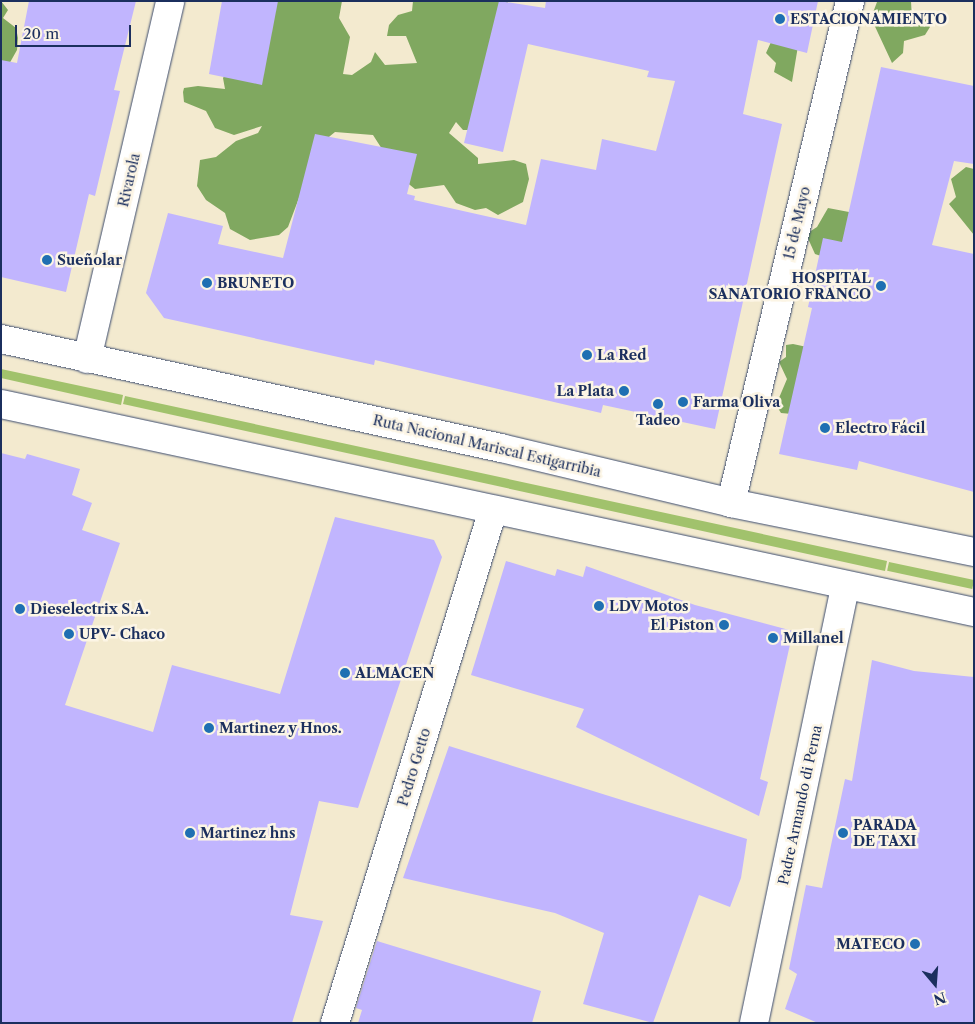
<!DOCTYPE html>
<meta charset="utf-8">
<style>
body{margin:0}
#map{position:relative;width:975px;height:1024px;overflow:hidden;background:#f3eacf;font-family:"Libre Caslon Text",serif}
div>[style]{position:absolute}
.green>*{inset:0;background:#a1c26c;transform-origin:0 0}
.forest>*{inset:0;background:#80a860}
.building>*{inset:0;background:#c1b5fe}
.roads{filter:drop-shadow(0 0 1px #3b4b6f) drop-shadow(0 0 1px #3b4b6f)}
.street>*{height:28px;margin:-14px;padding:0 14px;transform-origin:14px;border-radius:14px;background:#fff}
.secondary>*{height:28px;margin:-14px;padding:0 14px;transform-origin:14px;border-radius:14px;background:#fff}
.highway>*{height:28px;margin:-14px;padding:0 14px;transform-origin:14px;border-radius:14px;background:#fff}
.dots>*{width:14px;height:14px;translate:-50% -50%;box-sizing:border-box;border:2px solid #fcf5e5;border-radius:50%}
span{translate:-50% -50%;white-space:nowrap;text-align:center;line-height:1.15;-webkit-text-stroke:5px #fcf5e5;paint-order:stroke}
.poi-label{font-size:14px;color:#1b2f5e;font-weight:700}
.left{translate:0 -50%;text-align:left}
.right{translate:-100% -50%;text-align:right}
.street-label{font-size:14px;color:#1b2f5e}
.frame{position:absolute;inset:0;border:2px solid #1b2f5e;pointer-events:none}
.north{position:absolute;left:910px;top:959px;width:50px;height:50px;-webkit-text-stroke:4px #fcf5e5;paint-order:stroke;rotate:162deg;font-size:14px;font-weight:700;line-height:20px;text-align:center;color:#1b2f5e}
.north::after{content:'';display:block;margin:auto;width:18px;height:22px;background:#1b2f5e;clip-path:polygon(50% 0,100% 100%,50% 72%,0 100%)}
.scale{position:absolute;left:15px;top:25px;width:116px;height:22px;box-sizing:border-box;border:2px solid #1b2f5e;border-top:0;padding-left:6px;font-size:15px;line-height:18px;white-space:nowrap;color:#1b2f5e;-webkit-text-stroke:4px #fcf5e5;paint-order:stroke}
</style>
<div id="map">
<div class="green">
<i style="clip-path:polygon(1px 369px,123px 395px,121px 405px,1px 378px)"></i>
<i style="clip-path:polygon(125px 396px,887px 561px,885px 571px,123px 404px)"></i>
<i style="left:889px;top:562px;width:87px;height:9px;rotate:12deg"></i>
</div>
<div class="forest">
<i style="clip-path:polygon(1px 1px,8px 10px,3px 18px,16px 28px,18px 38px,17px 50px,8px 66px,1px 68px)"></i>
<i style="clip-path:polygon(275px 1px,342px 1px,339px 18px,350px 37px,343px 74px,352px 75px,371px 62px,375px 52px,385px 65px,417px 63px,406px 36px,387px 36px,389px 25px,398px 15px,412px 11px,413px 1px,508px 1px,482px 130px,463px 130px,456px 122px,449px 133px,478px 158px,478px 164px,514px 160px,526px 164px,529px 179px,523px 202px,498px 215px,486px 208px,475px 210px,456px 203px,444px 185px,415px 189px,400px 177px,373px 135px,335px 132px,319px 145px,288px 227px,279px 235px,250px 240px,230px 229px,225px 213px,206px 200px,197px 186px,200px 160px,216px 157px,236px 141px,258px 133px,262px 126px,234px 135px,215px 128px,206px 111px,184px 102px,183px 92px,184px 88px,198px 86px,225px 89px,223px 78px)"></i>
<i style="clip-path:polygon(889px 1px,911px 1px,912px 20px,925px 19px,930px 27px,925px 35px,904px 41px,903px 53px,892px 63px,871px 18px,877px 2px)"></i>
<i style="clip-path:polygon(771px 42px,798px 46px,792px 82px,774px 72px,776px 63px,766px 53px)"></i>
<i style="clip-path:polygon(966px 167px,974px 169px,974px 235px,949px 204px,956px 197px,951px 179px)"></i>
<i style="clip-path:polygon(853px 200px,876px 214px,824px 257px,815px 254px,806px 234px,817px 227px,828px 208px,849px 212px)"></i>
<i style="clip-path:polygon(793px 344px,807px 347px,792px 414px,781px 413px,776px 405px,787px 379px,779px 362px,786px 357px,786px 345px)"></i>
</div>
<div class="building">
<i style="clip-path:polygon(29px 1px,136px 1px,114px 90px,120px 91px,95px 196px,89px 194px,66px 292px,1px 277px,1px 60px,17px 63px)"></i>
<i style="clip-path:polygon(222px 1px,278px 1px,262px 85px,209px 74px)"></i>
<i style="clip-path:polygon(499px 1px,545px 8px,546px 1px,818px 1px,807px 53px,758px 40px,743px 114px,782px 124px,715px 429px,603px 405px,601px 413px,375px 360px,374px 365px,164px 318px,146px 293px,168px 213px,223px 226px,218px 244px,283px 258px,315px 134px,417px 154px,407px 194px,415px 196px,414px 200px,526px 225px,541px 159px,596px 170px,602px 139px,656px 151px,675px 81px,647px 77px,649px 71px,528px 44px,503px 152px,464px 143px)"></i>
<i style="clip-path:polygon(881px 67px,974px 86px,974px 164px,954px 161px,932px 245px,974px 254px,974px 492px,859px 461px,857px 470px,779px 454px,812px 308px,808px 307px,823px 238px,842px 242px)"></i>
<i style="clip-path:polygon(1px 453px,25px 459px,27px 454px,80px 469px,72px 495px,92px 503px,82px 530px,120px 543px,65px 705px,153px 732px,172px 665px,280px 694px,335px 517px,434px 540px,442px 557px,358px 808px,319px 801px,290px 915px,323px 921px,292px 1023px,1px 1023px)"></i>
<i style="clip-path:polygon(506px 561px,555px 576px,557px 569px,583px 577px,586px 566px,695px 605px,793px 631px,760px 779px,768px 782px,759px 816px,576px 727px,584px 709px,471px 675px)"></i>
<i style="clip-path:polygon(872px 660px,914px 671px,974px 677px,974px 1023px,818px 1023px,785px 1009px,797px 974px,789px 969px,806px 885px,822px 888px,845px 779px,852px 781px)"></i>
<i style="clip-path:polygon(449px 746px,747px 839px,741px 878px,730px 907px,699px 895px,653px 1023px,583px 1004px,604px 933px,555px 913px,403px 878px)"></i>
<i style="clip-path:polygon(377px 941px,541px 991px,532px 1023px,358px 1023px,362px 1010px,356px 1008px)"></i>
</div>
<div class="roads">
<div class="street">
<i style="left:87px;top:359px;width:367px;rotate:-76.9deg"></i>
<i style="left:731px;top:503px;width:516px;rotate:-76.66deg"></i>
</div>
<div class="secondary">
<i style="left:335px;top:1023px;width:537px;rotate:-72.88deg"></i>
<i style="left:754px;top:1023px;width:445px;rotate:-78.2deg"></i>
</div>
<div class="highway">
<i style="left:1px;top:339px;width:512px;rotate:12.3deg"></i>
<i style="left:501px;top:448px;width:236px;rotate:13.4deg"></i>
<i style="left:731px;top:503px;width:248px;rotate:11.4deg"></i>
<i style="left:1px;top:404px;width:995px;rotate:12.07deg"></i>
</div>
</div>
<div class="dots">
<i style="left:780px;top:19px;background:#1f6fb2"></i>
<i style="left:47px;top:260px;background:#1f6fb2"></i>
<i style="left:207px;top:283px;background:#1f6fb2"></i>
<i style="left:881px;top:286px;background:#1f6fb2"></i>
<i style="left:587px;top:355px;background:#1f6fb2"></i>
<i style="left:624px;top:391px;background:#1f6fb2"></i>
<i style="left:683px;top:402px;background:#1f6fb2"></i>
<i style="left:658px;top:404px;background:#1f6fb2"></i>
<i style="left:825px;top:428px;background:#1f6fb2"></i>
<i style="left:599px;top:606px;background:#1f6fb2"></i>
<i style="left:20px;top:609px;background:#1f6fb2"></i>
<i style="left:724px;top:625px;background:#1f6fb2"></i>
<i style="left:69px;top:634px;background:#1f6fb2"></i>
<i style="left:773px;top:638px;background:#1f6fb2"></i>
<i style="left:345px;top:673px;background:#1f6fb2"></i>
<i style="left:209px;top:728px;background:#1f6fb2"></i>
<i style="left:190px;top:833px;background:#1f6fb2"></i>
<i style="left:843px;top:833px;background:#1f6fb2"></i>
<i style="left:915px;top:944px;background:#1f6fb2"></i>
</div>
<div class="poi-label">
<span class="left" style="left:790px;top:19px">ESTACIONAMIENTO</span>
<span class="left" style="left:57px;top:260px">Sueñolar</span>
<span class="right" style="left:871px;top:286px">HOSPITAL<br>SANATORIO FRANCO</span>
<span class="left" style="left:217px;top:283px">BRUNETO</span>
<span class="left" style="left:597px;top:355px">La Red</span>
<span class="right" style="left:614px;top:391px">La Plata</span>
<span class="left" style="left:693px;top:402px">Farma Oliva</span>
<span style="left:658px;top:420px">Tadeo</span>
<span class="left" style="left:835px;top:428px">Electro Fácil</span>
<span class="left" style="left:609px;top:606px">LDV Motos</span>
<span class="left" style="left:30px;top:609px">Dieselectrix S.A.</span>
<span class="right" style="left:714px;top:625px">El Piston</span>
<span class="left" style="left:79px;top:634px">UPV- Chaco</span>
<span class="left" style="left:783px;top:638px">Millanel</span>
<span class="left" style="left:355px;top:673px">ALMACEN</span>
<span class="left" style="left:219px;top:728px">Martinez y Hnos.</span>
<span class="left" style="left:853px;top:833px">PARADA<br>DE TAXI</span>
<span class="left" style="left:200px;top:833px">Martinez hns</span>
<span class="right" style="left:905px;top:944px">MATECO</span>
</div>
<div class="street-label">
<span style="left:129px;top:180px;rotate:-77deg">Rivarola</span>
<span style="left:797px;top:223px;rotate:-77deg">15 de Mayo</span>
<span style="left:487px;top:446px;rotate:13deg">Ruta Nacional Mariscal Estigarribia</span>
<span style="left:414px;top:767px;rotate:-73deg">Pedro Getto</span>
<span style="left:800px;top:805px;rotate:-78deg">Padre Armando di Perna</span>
</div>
<div class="frame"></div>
<div class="north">N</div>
<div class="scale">20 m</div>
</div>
